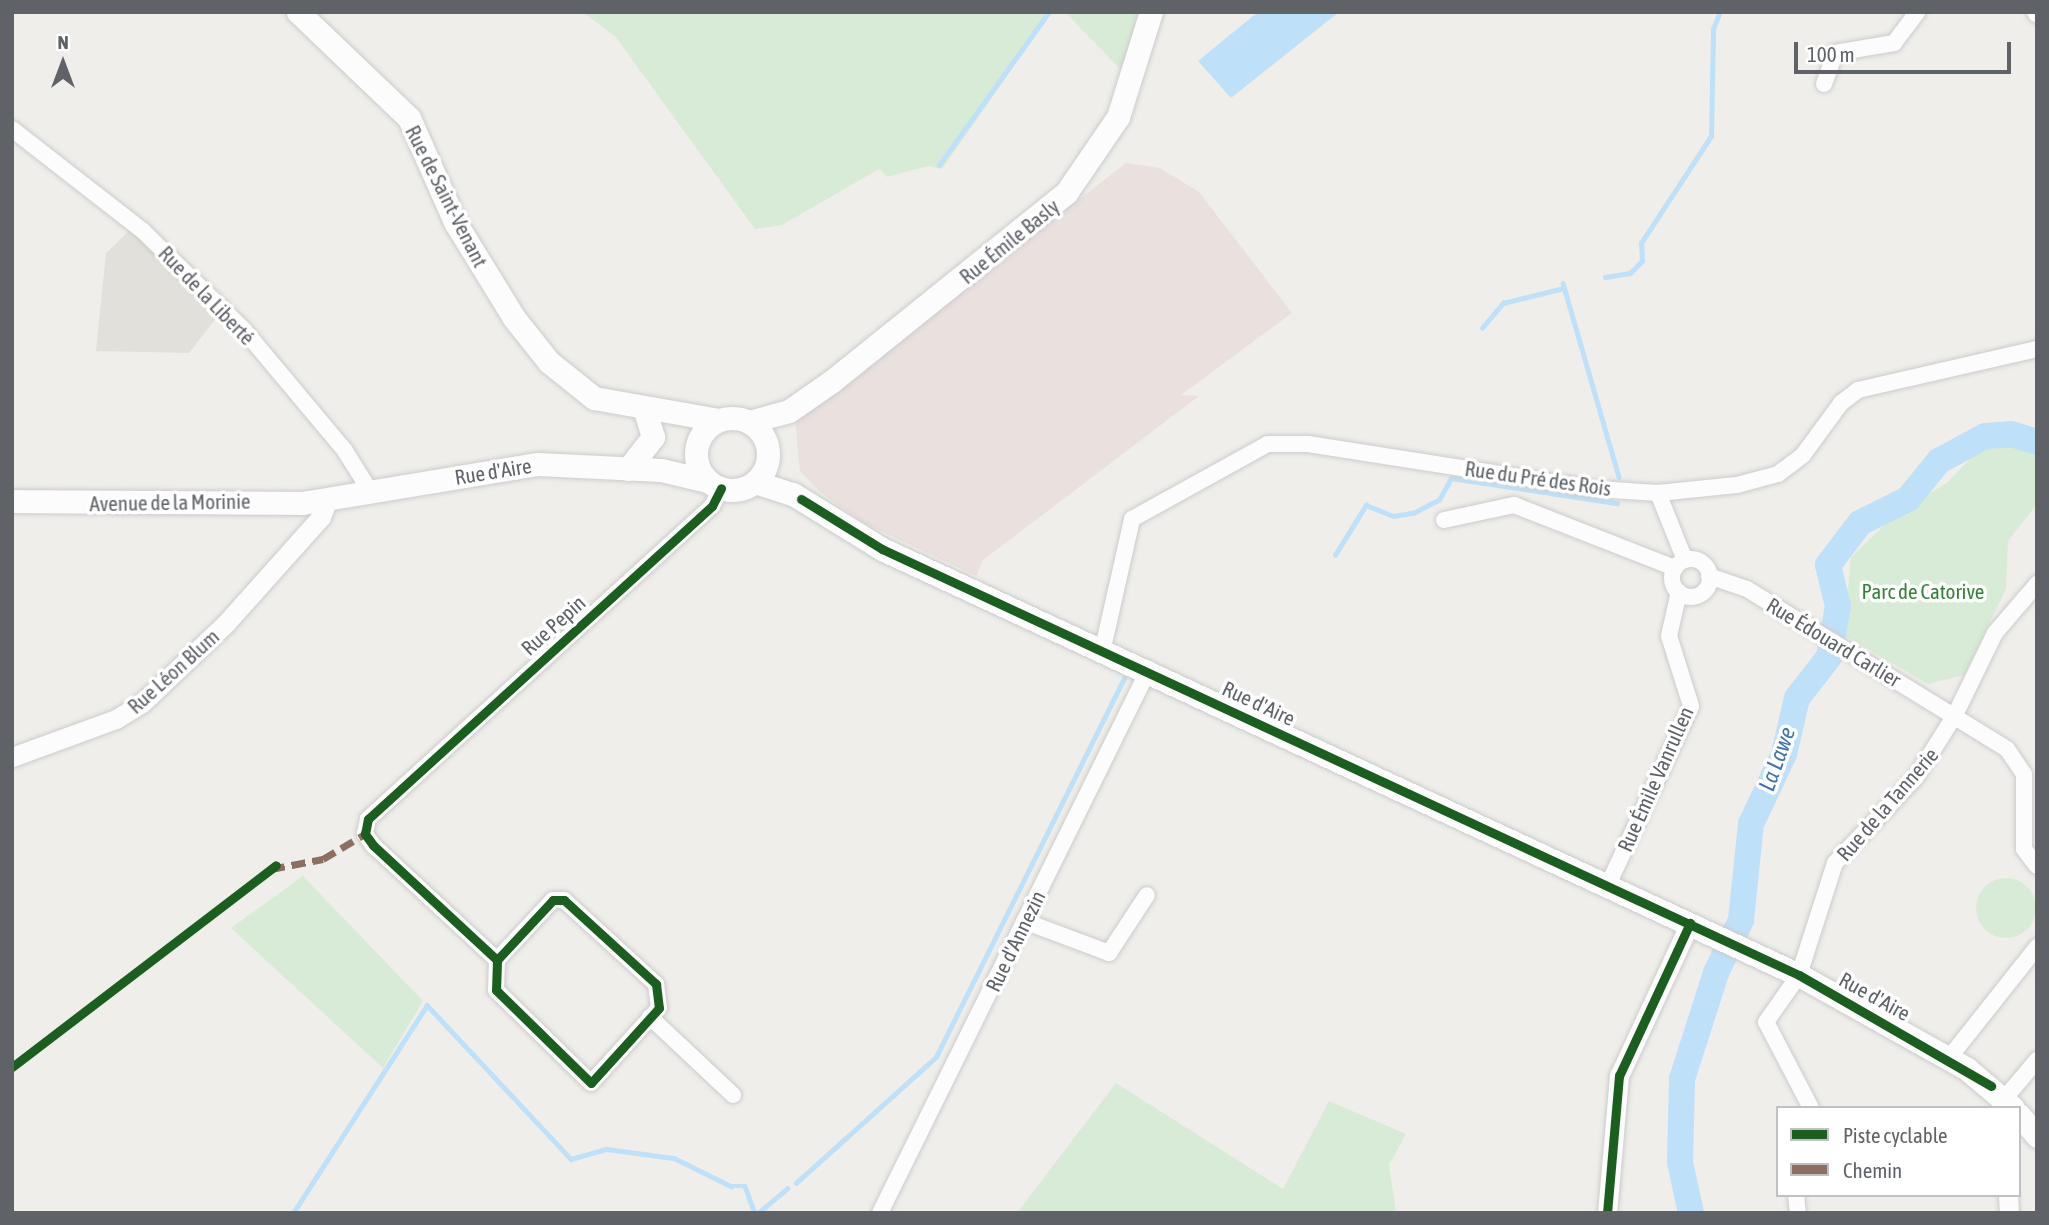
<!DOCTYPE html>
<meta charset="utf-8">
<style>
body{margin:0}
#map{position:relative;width:2049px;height:1225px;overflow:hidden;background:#efeeea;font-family:"Asap Condensed",sans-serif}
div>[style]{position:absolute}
.education>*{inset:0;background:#e2e0da}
.medical>*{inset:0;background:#eae0de}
.green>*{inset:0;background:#d8ebd6}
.round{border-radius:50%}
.water>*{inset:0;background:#bfe0f9}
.stream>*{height:4.5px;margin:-2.25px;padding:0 2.25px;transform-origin:2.25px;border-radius:2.25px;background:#bfe0f9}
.river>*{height:26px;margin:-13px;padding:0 13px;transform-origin:13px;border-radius:13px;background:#bfe0f9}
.roads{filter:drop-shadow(0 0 2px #cbcccc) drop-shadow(0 0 2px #cbcccc)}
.minor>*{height:16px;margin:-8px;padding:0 8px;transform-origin:8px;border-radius:8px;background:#fdfcfc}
.minor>.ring{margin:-8px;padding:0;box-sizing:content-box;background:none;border:16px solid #fdfcfc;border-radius:50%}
.tertiary>*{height:19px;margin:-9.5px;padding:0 9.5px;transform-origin:9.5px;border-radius:9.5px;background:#fdfcfc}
.secondary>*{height:23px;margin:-11.5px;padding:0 11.5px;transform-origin:11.5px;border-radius:11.5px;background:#fdfcfc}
.secondary>.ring{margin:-11.5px;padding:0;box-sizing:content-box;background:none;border:23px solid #fdfcfc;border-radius:50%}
.quiet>*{height:7px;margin-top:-3.5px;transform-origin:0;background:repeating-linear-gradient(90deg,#8d6e63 0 14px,transparent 0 21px)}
.cycleway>*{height:9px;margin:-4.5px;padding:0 4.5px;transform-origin:4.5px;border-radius:4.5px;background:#1b5e20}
span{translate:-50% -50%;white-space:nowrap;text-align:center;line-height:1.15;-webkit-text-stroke:7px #fff;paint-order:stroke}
.street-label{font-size:21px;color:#5f6368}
.park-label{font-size:21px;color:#348238}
.water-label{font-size:23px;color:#4174aa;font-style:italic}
.frame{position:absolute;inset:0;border:14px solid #5f6368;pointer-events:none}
.legend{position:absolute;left:1776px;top:1106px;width:245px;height:91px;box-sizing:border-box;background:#fff;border:2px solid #bfc1c3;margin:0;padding:9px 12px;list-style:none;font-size:21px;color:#5f6368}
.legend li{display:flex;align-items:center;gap:14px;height:35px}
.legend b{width:35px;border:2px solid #bfc1c3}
.north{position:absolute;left:28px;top:28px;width:70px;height:70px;-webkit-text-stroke:5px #fff;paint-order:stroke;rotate:0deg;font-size:19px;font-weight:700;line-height:28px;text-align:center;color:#5f6368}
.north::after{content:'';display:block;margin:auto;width:24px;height:32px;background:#5f6368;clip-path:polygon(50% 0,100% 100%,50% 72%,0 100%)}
.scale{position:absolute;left:1794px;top:42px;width:217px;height:32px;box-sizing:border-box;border:4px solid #5f6368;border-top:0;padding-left:9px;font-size:21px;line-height:24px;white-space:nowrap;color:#5f6368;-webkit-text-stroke:5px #fff;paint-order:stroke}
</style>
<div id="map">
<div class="education">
<i style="clip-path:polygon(131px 229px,217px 317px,189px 353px,96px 351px,106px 253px)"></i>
</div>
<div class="medical">
<i style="clip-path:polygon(1126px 163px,1160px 168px,1199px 192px,1292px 313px,1181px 395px,1199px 396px,983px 560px,976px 576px,862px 522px,819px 491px,800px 471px,795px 420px)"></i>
</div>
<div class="green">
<i style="clip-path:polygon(582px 12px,1052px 12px,942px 169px,928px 166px,887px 177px,879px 169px,782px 225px,755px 229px,615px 36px)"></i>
<i style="clip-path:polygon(1065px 12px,1138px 12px,1122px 71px)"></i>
<i style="clip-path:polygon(2004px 441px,2037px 451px,2037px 504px,2008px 541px,2006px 589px,1964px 675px,1928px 684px,1844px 635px,1851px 557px,1895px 515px,1948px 482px,1984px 444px)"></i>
<i style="clip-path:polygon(303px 876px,423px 1001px,383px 1068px,231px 928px)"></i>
<i class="round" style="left:1976px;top:878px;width:60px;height:60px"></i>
<i style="clip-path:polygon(1116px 1083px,1283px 1189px,1329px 1101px,1406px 1134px,1389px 1165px,1396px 1213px,1017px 1213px)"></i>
</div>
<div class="water">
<i style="clip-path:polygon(1258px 12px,1339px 12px,1231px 98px,1198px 61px)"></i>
</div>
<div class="stream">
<i style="left:939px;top:165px;width:188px;rotate:-54.3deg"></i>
<i style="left:1605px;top:277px;width:25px;rotate:-9deg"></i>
<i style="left:1630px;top:273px;width:17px;rotate:-45deg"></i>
<i style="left:1642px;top:261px;width:18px;rotate:-93deg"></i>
<i style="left:1641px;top:243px;width:128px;rotate:-56.8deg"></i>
<i style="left:1711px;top:136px;width:107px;rotate:-88.9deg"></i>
<i style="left:1713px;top:29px;width:18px;rotate:-68deg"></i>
<i style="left:1563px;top:283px;width:202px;rotate:73.9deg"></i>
<i style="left:1482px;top:328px;width:33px;rotate:-50deg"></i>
<i style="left:1503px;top:303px;width:59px;rotate:-13.8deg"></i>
<i style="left:1335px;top:555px;width:59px;rotate:-58.2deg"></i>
<i style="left:1366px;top:505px;width:29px;rotate:22deg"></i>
<i style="left:1393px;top:516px;width:20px;rotate:-9deg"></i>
<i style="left:1413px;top:513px;width:29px;rotate:-27deg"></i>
<i style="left:1439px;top:500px;width:25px;rotate:-61deg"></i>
<i style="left:1451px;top:478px;width:168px;rotate:8.6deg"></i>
<i style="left:796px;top:1183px;width:188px;rotate:-42deg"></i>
<i style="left:936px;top:1057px;width:423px;rotate:-63.6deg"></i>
<i style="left:293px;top:1213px;width:247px;rotate:-57.2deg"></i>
<i style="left:427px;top:1005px;width:211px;rotate:46.9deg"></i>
<i style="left:571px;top:1159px;width:37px;rotate:-16deg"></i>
<i style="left:607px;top:1149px;width:68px;rotate:7.7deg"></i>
<i style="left:674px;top:1158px;width:64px;rotate:26.2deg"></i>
<i style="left:731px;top:1186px;width:14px"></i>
<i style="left:745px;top:1186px;width:29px;rotate:70deg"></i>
<i style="left:758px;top:1213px;width:38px;rotate:-40deg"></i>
</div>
<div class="river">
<i style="left:1691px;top:1213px;width:52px;rotate:-102.2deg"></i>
<i style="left:1680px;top:1162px;width:83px;rotate:-88.6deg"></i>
<i style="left:1682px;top:1079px;width:111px;rotate:-72.2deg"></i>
<i style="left:1716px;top:973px;width:59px;rotate:-64.7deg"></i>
<i style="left:1741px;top:920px;width:97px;rotate:-84.1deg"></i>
<i style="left:1751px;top:824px;width:77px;rotate:-64.8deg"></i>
<i style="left:1784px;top:754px;width:57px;rotate:-76.9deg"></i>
<i style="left:1797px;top:698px;width:52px;rotate:-52deg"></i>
<i style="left:1829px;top:657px;width:52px;rotate:-80deg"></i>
<i style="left:1838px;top:606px;width:42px;rotate:-103.7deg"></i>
<i style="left:1828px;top:565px;width:53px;rotate:-52.7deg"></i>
<i style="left:1860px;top:523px;width:54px;rotate:-26.6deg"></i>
<i style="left:1908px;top:499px;width:49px;rotate:-50.8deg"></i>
<i style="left:1939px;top:461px;width:52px;rotate:-28.5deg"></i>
<i style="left:1985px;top:436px;width:26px;rotate:-4deg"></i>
<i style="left:2011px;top:434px;width:27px;rotate:17deg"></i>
</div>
<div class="roads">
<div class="minor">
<i style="left:1824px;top:84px;width:33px;rotate:-70deg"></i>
<i style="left:1835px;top:53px;width:60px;rotate:-9.6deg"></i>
<i style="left:1894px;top:43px;width:39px;rotate:-53deg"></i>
<i style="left:12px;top:129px;width:166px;rotate:37.9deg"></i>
<i style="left:143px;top:231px;width:141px;rotate:44.4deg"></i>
<i style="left:244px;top:330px;width:158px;rotate:50.1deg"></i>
<i style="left:345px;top:451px;width:47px;rotate:58deg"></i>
<i style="left:1658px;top:493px;width:72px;rotate:68.1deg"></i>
<i style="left:1444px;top:520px;width:72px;rotate:-12.1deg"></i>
<i style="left:1514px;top:505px;width:173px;rotate:21.4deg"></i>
<i class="ring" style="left:1672px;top:559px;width:22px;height:22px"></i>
<i style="left:1709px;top:576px;width:40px;rotate:18.9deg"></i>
<i style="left:1747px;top:589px;width:305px;rotate:31.6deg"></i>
<i style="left:2007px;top:749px;width:30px;rotate:56deg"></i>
<i style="left:2024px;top:774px;width:75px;rotate:90deg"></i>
<i style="left:2024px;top:849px;width:21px;rotate:53deg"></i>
<i style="left:1103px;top:648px;width:132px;rotate:-77.3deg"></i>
<i style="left:1132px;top:519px;width:155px;rotate:-28.9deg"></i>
<i style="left:1268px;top:444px;width:40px"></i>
<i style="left:1308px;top:444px;width:292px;rotate:8.9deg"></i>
<i style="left:1597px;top:489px;width:61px;rotate:3.8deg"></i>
<i style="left:1658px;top:493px;width:79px;rotate:-5.8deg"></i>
<i style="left:1737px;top:485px;width:42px;rotate:-15deg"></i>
<i style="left:1778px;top:474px;width:31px;rotate:-37deg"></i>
<i style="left:1803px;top:455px;width:64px;rotate:-53.8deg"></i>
<i style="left:1841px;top:403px;width:21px;rotate:-37deg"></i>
<i style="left:1858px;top:390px;width:184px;rotate:-12.9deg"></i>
<i style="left:1608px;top:885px;width:197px;rotate:-65.1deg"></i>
<i style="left:1691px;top:706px;width:73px;rotate:-107.4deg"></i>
<i style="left:1669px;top:636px;width:45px;rotate:-77.2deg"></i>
<i style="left:1024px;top:921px;width:91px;rotate:20.6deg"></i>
<i style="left:1109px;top:953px;width:69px;rotate:-56.8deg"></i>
<i style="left:497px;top:960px;width:82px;rotate:-47deg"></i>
<i style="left:553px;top:900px;width:11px"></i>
<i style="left:564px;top:900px;width:125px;rotate:42.4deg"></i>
<i style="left:656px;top:984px;width:24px;rotate:83deg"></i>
<i style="left:659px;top:1008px;width:101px;rotate:132.2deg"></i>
<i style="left:591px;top:1083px;width:133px;rotate:-135.6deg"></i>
<i style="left:496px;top:990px;width:30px;rotate:-88deg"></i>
<i style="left:497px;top:960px;width:169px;rotate:-137.2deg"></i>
<i style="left:373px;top:845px;width:14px;rotate:-126deg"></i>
<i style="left:365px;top:834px;width:15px;rotate:-79deg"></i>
<i style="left:368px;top:819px;width:465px;rotate:-42.3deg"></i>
<i style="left:712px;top:506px;width:20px;rotate:-63deg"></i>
<i style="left:650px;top:1017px;width:114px;rotate:43.2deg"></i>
<i style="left:1949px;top:1058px;width:142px;rotate:-51.6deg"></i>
<i style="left:2005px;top:1098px;width:50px;rotate:-49.9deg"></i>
<i style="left:1811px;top:1108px;width:97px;rotate:-117.6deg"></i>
<i style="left:1766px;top:1022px;width:57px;rotate:-54.9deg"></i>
<i style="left:1799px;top:975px;width:118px;rotate:-72.2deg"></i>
<i style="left:1835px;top:863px;width:118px;rotate:-46.7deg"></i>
<i style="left:1916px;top:777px;width:73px;rotate:-57.8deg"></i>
<i style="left:1955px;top:715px;width:91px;rotate:-64deg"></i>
<i style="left:1995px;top:633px;width:65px;rotate:-49.4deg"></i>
<i style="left:1796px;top:1195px;width:18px;rotate:84deg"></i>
<i style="left:880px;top:1213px;width:607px;rotate:-63.69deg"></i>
</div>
<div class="tertiary">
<i style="left:2036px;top:12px;width:1px;rotate:45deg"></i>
<i style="left:12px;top:757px;width:111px;rotate:-20.1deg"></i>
<i style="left:116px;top:719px;width:31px;rotate:-32deg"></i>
<i style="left:142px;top:703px;width:117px;rotate:-43.6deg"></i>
<i style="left:227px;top:622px;width:141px;rotate:-48.2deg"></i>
<i style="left:321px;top:517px;width:19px;rotate:-69deg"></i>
<i style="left:2008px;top:1195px;width:18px;rotate:87deg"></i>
<i style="left:1607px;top:1213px;width:138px;rotate:-85deg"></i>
<i style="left:1619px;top:1076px;width:169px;rotate:-65.1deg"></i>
</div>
<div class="secondary">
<i style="left:298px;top:12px;width:153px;rotate:43.7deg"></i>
<i style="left:409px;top:118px;width:114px;rotate:66.1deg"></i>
<i style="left:455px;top:222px;width:113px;rotate:58.4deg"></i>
<i style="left:514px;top:318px;width:56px;rotate:51.5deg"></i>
<i style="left:549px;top:362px;width:58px;rotate:38.7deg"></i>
<i style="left:594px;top:398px;width:127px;rotate:10deg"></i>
<i class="ring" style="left:696px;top:418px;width:49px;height:49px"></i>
<i style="left:749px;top:422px;width:41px;rotate:-15.4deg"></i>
<i style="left:789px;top:411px;width:52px;rotate:-34.9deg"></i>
<i style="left:832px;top:381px;width:300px;rotate:-38.8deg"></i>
<i style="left:1066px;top:193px;width:92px;rotate:-55.6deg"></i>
<i style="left:1118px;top:117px;width:110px;rotate:-72.6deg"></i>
<i style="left:628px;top:469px;width:41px;rotate:-52deg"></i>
<i style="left:653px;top:437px;width:31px;rotate:-107deg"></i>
<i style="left:755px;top:482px;width:40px;rotate:18deg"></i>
<i style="left:793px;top:494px;width:105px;rotate:31.7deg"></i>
<i style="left:882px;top:549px;width:1011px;rotate:24.92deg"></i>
<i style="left:1799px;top:975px;width:193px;rotate:29.2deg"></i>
<i style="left:1967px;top:1069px;width:60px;rotate:40.3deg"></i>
<i style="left:12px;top:501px;width:290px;rotate:0.4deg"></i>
<i style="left:302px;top:503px;width:239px;rotate:-9.4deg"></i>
<i style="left:538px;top:464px;width:123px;rotate:2.8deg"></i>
<i style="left:661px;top:470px;width:48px;rotate:13.2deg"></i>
<i style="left:2019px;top:1115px;width:28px;rotate:49deg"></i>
</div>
</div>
<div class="quiet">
<i style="left:271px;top:869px;width:53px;rotate:-10.9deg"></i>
<i style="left:323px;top:859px;width:49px;rotate:-30.8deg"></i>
</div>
<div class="cycleway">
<i style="left:801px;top:499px;width:95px;rotate:31.7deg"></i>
<i style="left:882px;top:549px;width:1011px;rotate:24.92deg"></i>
<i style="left:1799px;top:975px;width:222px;rotate:30deg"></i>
<i style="left:497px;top:960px;width:82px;rotate:-47deg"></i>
<i style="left:553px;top:900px;width:11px"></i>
<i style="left:564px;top:900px;width:125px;rotate:42.4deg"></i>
<i style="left:656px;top:984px;width:24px;rotate:83deg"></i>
<i style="left:659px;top:1008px;width:101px;rotate:132.2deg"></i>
<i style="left:591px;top:1083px;width:133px;rotate:-135.6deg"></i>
<i style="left:496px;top:990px;width:30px;rotate:-88deg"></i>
<i style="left:497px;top:960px;width:169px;rotate:-137.2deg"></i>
<i style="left:373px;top:845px;width:14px;rotate:-126deg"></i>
<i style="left:365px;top:834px;width:15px;rotate:-79deg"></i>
<i style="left:368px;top:819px;width:465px;rotate:-42.3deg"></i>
<i style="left:712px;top:506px;width:20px;rotate:-63deg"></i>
<i style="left:12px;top:1067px;width:332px;rotate:-37.4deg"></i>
<i style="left:1607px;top:1213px;width:138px;rotate:-85deg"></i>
<i style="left:1619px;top:1076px;width:169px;rotate:-65.1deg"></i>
</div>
<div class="street-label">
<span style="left:447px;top:196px;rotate:63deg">Rue de Saint-Venant</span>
<span style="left:1009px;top:241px;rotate:-39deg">Rue Émile Basly</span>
<span style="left:207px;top:295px;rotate:46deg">Rue de la Liberté</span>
<span style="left:493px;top:471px;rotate:-9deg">Rue d'Aire</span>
<span style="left:1538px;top:478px;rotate:8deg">Rue du Pré des Rois</span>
<span style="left:170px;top:502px;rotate:-1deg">Avenue de la Morinie</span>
<span style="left:553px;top:625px;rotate:-42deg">Rue Pepin</span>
<span style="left:1834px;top:642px;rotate:31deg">Rue Édouard Carlier</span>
<span style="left:173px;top:671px;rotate:-42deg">Rue Léon Blum</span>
<span style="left:1259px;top:703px;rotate:25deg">Rue d'Aire</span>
<span style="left:1655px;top:779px;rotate:-66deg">Rue Émile Vanrullen</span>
<span style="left:1887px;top:804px;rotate:-49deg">Rue de la Tannerie</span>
<span style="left:1015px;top:941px;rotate:-64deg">Rue d'Annezin</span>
<span style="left:1875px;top:996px;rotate:29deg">Rue d'Aire</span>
</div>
<div class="park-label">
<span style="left:1923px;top:591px">Parc de Catorive</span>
</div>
<div class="water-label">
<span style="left:1777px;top:759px;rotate:-70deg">La Lawe</span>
</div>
<div class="frame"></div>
<ul class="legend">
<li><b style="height:9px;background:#1b5e20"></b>Piste cyclable</li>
<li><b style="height:9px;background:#8d6e63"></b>Chemin</li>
</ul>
<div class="north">N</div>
<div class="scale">100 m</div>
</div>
